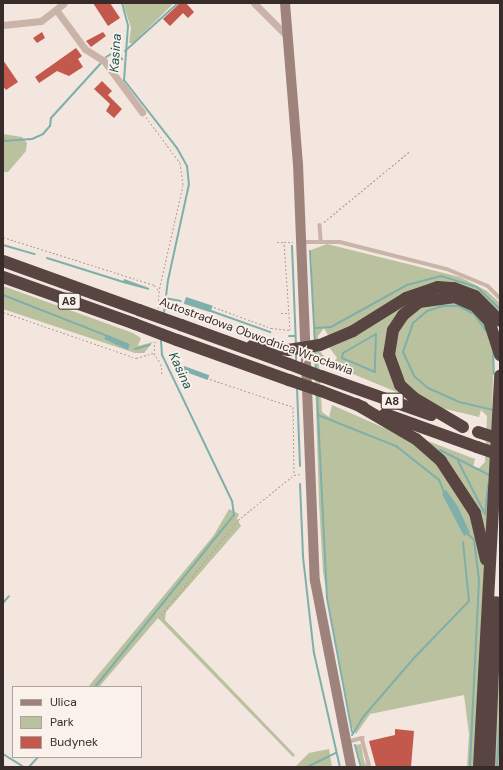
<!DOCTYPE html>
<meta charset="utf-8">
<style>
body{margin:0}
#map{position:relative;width:503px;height:770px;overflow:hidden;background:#f2e6de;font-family:"DM Sans",sans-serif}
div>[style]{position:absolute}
.green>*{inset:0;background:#bac19e}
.water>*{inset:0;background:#7eafaa;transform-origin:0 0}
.stream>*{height:2px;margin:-1px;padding:0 1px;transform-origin:1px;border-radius:1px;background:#7eafaa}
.building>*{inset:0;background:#c3584c}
.path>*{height:1px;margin-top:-0.5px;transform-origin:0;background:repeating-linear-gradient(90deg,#b69e94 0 2px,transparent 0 4px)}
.lane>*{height:3.5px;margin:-1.75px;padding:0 1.75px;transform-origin:1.75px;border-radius:1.75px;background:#cab4aa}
.street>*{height:7px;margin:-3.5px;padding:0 3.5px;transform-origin:3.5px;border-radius:3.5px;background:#cab4aa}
.secondary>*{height:10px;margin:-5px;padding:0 5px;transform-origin:5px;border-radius:5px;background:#9e837c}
.highway>*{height:12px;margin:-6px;padding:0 6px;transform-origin:6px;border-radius:6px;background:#584541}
.highway-bridge>*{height:12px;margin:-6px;padding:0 6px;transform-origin:6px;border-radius:6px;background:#584541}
span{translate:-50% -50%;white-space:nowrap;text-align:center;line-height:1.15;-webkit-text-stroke:3.5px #faf1eb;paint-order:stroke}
.shield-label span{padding:1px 3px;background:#faf1eb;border:1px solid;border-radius:3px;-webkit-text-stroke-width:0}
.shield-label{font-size:11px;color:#382c2a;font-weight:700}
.street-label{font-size:12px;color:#382c2a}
.water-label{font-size:13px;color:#205854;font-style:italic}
.frame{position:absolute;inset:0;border:4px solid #382c2a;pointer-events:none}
.legend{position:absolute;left:12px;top:686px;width:130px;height:72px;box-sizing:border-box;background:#faf1eb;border:1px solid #aca29e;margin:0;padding:5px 7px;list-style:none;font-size:12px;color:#382c2a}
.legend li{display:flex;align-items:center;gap:8px;height:20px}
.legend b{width:20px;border:1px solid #aca29e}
</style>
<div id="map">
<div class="green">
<i style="clip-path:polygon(123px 3px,174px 3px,133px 43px,129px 43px,131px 28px)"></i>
<i style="clip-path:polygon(3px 134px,22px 137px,27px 143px,26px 151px,8px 172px,3px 172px)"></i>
<i style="clip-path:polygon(327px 244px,460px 277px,487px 291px,500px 303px,500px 312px,480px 294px,453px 284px,328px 335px,324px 328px,318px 336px,320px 351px,325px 358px,319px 365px,322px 412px,329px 417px,332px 405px,403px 436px,438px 464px,470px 512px,484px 568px,476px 767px,467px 767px,469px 734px,464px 695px,370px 714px,356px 734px,352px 727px,323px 572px,319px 502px,311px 250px)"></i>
<i style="clip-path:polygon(evenodd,3px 286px,133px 333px,141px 338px,138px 346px,153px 342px,144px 353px,135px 353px,3px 309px,3px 286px,106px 334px,130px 344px,128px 349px,104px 339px,106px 334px)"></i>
<i style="clip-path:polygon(438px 291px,453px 291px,479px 301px,496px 320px,500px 336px,494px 322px,477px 304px,452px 294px,431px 295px,405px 308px,386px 340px,388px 369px,404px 395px,331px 365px,337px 358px,329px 347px,409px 301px)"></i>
<i style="clip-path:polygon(449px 301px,466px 306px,481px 318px,494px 346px,488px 548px,484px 535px,420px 438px,475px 459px,473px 467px,479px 468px,485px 462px,487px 416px,481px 410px,479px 417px,437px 407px,409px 389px,393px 357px,399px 327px,421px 306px)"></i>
<i style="clip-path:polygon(229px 509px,239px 514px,237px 519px,241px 526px,166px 612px,165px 620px,295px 755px,293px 757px,158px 618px,99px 687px,88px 687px,214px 535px)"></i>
<i style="clip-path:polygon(500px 653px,500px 767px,493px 767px,500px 657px)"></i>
<i style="clip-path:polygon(361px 744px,364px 761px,368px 767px,362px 767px,356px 745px)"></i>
<i style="clip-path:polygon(329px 749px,332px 767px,295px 767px,309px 753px)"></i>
</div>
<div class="water">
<i style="clip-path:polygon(124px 279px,149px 288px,149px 290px,123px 283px)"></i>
<i style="left:186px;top:297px;width:28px;height:7px;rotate:18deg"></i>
<i style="clip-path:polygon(106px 334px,130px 344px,128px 350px,104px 339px)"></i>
<i style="left:184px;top:366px;width:27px;height:5px;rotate:20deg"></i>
<i style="clip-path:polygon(446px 490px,458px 507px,470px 533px,464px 536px,442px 494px)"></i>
</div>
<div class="stream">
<i style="left:122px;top:3px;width:24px;rotate:75deg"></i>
<i style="left:128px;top:26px;width:54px;rotate:94.2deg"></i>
<i style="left:124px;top:80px;width:86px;rotate:52.1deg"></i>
<i style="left:177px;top:148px;width:21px;rotate:61deg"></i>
<i style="left:187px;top:166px;width:18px;rotate:84deg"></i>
<i style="left:189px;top:184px;width:98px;rotate:102.3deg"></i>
<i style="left:168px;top:280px;width:35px;rotate:97deg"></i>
<i style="left:125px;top:51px;width:72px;rotate:-42.2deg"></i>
<i style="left:106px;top:57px;width:8px;rotate:-30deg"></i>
<i style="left:113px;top:53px;width:11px;rotate:34deg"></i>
<i style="left:3px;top:141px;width:29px;rotate:-4deg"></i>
<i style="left:32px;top:139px;width:12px;rotate:-24deg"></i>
<i style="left:43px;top:134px;width:11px;rotate:-49deg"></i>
<i style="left:50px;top:126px;width:8px;rotate:-83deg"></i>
<i style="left:51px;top:118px;width:74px;rotate:-47.7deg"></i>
<i style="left:3px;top:245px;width:33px;rotate:16deg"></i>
<i style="left:292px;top:246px;width:99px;rotate:87.7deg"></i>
<i style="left:310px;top:251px;width:91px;rotate:86.9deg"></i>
<i style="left:47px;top:258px;width:80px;rotate:17.5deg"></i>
<i style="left:3px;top:295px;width:110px;rotate:21.4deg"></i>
<i style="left:165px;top:298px;width:16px;rotate:11deg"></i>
<i style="left:211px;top:311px;width:63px;rotate:19.6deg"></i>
<i style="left:315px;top:328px;width:16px;rotate:-4deg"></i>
<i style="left:331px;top:327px;width:87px;rotate:-28.9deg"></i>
<i style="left:407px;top:285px;width:35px;rotate:-15deg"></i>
<i style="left:441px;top:276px;width:38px;rotate:17deg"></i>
<i style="left:477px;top:287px;width:32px;rotate:44deg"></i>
<i style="left:486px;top:331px;width:21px;rotate:-125deg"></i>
<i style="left:474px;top:314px;width:17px;rotate:-152deg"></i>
<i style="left:459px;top:306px;width:16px;rotate:180deg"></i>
<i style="left:443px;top:306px;width:17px;rotate:163deg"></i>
<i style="left:427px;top:311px;width:18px;rotate:139deg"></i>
<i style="left:413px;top:323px;width:31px;rotate:109deg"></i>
<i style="left:403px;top:352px;width:26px;rotate:65deg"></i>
<i style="left:414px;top:376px;width:18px;rotate:41deg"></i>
<i style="left:428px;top:388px;width:34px;rotate:24deg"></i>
<i style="left:459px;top:402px;width:35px;rotate:13deg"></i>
<i style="left:376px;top:334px;width:38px;rotate:92deg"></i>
<i style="left:375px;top:372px;width:36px;rotate:-157deg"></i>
<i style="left:342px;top:358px;width:5px;rotate:-79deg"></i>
<i style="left:343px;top:353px;width:38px;rotate:-30deg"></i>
<i style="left:289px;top:336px;width:6px"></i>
<i style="left:135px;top:349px;width:15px;rotate:-16deg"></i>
<i style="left:315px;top:350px;width:20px;rotate:87deg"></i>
<i style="left:493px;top:350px;width:24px;rotate:88deg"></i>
<i style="left:296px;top:353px;width:10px;rotate:90deg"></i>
<i style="left:297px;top:387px;width:79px;rotate:87.8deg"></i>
<i style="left:317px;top:394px;width:204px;rotate:87.2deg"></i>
<i style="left:327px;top:598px;width:136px;rotate:79.4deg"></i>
<i style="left:318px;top:415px;width:84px;rotate:21.7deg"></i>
<i style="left:396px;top:446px;width:55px;rotate:38.3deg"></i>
<i style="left:439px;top:480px;width:13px;rotate:67deg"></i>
<i style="left:440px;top:450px;width:55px;rotate:27deg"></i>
<i style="left:458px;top:461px;width:59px;rotate:63deg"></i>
<i style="left:485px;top:514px;width:30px;rotate:-84deg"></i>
<i style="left:300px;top:484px;width:73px;rotate:87.6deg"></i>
<i style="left:303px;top:557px;width:97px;rotate:83.5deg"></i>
<i style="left:314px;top:653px;width:117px;rotate:77.2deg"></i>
<i style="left:468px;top:534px;width:8px;rotate:45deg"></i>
<i style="left:474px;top:540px;width:40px;rotate:82.9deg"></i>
<i style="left:479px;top:580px;width:187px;rotate:92.8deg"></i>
<i style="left:3px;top:603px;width:9px;rotate:-49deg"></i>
<i style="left:95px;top:687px;width:221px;rotate:-51.1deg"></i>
<i style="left:234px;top:515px;width:14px;rotate:-98deg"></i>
<i style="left:232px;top:501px;width:162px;rotate:-115.6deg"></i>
<i style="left:162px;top:355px;width:16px;rotate:-94deg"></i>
<i style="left:352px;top:735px;width:22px;rotate:-58deg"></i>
<i style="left:364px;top:716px;width:77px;rotate:-49.2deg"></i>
<i style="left:414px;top:658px;width:79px;rotate:-46deg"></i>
<i style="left:469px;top:601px;width:59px;rotate:-95.8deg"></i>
<i style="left:355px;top:745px;width:23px;rotate:75deg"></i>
<i style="left:3px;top:754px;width:25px;rotate:32deg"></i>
<i style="left:29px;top:767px;width:13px;rotate:-48deg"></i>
<i style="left:307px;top:767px;width:32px;rotate:-26deg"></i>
<i style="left:497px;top:767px;width:48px;rotate:-86.4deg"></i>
</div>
<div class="building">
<i style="clip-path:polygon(93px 3px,110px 3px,120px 18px,108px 26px)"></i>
<i style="clip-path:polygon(180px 3px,186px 3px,194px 12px,188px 18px,183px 13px,170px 26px,163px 19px)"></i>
<i style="clip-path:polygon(42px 32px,45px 38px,37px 43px,33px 38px)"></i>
<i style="clip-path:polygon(103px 32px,106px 36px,91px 47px,86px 41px)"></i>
<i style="clip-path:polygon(76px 48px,82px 56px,78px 59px,83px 67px,69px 76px,57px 71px,39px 83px,35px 77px)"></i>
<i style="clip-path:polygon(3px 60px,18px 82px,6px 90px,3px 86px)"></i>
<i style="clip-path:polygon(102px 81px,112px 91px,108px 95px,122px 109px,114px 118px,106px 111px,110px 104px,94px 89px)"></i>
<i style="clip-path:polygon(395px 729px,414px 731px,411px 767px,376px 767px,369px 741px,395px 735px)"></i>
</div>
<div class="path">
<i style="left:146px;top:117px;width:57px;rotate:53.5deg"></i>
<i style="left:180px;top:163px;width:22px;rotate:82deg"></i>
<i style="left:183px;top:185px;width:109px;rotate:102.8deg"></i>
<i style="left:324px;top:222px;width:112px;rotate:-39.5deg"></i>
<i style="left:3px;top:237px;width:158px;rotate:17.6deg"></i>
<i style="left:154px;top:285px;width:8px;rotate:50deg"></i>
<i style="left:159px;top:291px;width:17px;rotate:93deg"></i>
<i style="left:277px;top:242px;width:6px"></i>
<i style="left:214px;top:307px;width:61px;rotate:20.2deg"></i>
<i style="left:271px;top:328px;width:19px;rotate:6deg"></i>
<i style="left:290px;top:330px;width:88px;rotate:-93.9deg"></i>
<i style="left:284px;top:242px;width:9px"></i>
<i style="left:3px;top:312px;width:141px;rotate:19.1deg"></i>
<i style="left:136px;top:358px;width:19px;rotate:-16deg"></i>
<i style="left:281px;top:313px;width:8px"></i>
<i style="left:155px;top:341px;width:12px;rotate:95deg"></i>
<i style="left:154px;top:353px;width:13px;rotate:58deg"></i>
<i style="left:161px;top:364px;width:11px;rotate:85deg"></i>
<i style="left:210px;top:379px;width:88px;rotate:18.6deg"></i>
<i style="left:293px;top:407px;width:68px;rotate:89.2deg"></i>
<i style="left:294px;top:475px;width:7px;rotate:-8deg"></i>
<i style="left:159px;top:618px;width:126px;rotate:-51.1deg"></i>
<i style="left:238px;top:520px;width:72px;rotate:-38.8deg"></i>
<i style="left:3px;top:765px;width:5px;rotate:22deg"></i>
</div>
<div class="lane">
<i style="left:320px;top:225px;width:16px;rotate:86deg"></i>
<i style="left:303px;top:242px;width:37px"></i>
<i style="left:340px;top:242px;width:110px;rotate:14.2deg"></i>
<i style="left:447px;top:269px;width:44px;rotate:22.5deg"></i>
<i style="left:488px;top:286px;width:17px;rotate:45deg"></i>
<i style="left:347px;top:742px;width:16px;rotate:-15deg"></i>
<i style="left:362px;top:738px;width:30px;rotate:75deg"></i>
</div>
<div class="street">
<i style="left:254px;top:3px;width:47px;rotate:45deg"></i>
<i style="left:57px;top:11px;width:47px;rotate:53.6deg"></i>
<i style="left:85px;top:49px;width:22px;rotate:32deg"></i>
<i style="left:104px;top:61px;width:64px;rotate:53.3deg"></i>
<i style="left:3px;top:25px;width:38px;rotate:-6deg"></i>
<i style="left:41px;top:21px;width:29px;rotate:-38deg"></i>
</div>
<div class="secondary">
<i style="left:285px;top:3px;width:162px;rotate:85.4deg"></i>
<i style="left:298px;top:164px;width:417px;rotate:87.7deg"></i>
<i style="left:315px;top:581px;width:189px;rotate:79deg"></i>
</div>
<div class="highway">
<i style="left:3px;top:261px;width:145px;rotate:19.8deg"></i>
<i style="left:3px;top:277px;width:140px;rotate:19.6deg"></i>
<i style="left:181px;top:325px;width:115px;rotate:19.9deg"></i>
<i style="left:177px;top:340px;width:119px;rotate:19.7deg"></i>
<i style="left:320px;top:345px;width:36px;rotate:-23deg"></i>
<i style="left:353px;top:331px;width:62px;rotate:-31.9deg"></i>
<i style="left:406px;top:298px;width:34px;rotate:-19deg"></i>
<i style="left:438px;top:287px;width:16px;rotate:4deg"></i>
<i style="left:454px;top:288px;width:22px;rotate:21deg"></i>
<i style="left:475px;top:296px;width:35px;rotate:45deg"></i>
<i style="left:252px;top:346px;width:36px;rotate:6deg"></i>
<i style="left:321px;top:376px;width:117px;rotate:19.5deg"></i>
<i style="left:321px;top:391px;width:45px;rotate:20.9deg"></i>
<i style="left:356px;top:404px;width:69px;rotate:30.3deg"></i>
<i style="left:416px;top:439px;width:33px;rotate:41deg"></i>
<i style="left:441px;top:461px;width:62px;rotate:56.8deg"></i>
<i style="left:475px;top:513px;width:48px;rotate:76.8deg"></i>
<i style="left:385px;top:414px;width:98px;rotate:19.7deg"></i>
<i style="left:463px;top:427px;width:57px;rotate:-149.4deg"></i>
<i style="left:414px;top:398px;width:19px;rotate:-137deg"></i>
<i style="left:400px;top:385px;width:32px;rotate:-110deg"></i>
<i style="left:389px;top:355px;width:25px;rotate:-81deg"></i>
<i style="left:393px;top:330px;width:18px;rotate:-56deg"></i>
<i style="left:403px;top:315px;width:21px;rotate:-39deg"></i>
<i style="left:419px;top:302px;width:36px;rotate:-8deg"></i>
<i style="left:455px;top:297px;width:22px;rotate:24deg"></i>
<i style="left:475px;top:306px;width:21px;rotate:47deg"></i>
<i style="left:489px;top:321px;width:36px;rotate:72deg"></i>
<i style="left:479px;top:767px;width:392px;rotate:-86.9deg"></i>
<i style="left:489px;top:767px;width:165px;rotate:-87.6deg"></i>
</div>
<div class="highway-bridge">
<i style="left:139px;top:310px;width:45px;rotate:19.7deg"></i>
<i style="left:135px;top:324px;width:45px;rotate:20.9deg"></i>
<i style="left:288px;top:350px;width:32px;rotate:-9deg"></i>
<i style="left:289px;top:364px;width:34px;rotate:21deg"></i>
<i style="left:289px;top:380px;width:34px;rotate:19deg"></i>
<i style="left:478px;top:432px;width:23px;rotate:18deg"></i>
<i style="left:477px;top:447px;width:24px;rotate:19deg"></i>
</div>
<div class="shield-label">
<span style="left:69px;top:301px">A8</span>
<span style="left:392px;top:401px">A8</span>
</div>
<div class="street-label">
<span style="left:256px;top:337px;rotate:20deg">Autostradowa Obwodnica Wrocławia</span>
</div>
<div class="water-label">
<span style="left:116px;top:53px;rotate:-86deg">Kasina</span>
<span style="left:180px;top:371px;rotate:65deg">Kasina</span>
</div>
<div class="frame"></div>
<ul class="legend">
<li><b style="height:5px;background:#9e837c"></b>Ulica</li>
<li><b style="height:11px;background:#bac19e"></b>Park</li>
<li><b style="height:11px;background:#c3584c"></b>Budynek</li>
</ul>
</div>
